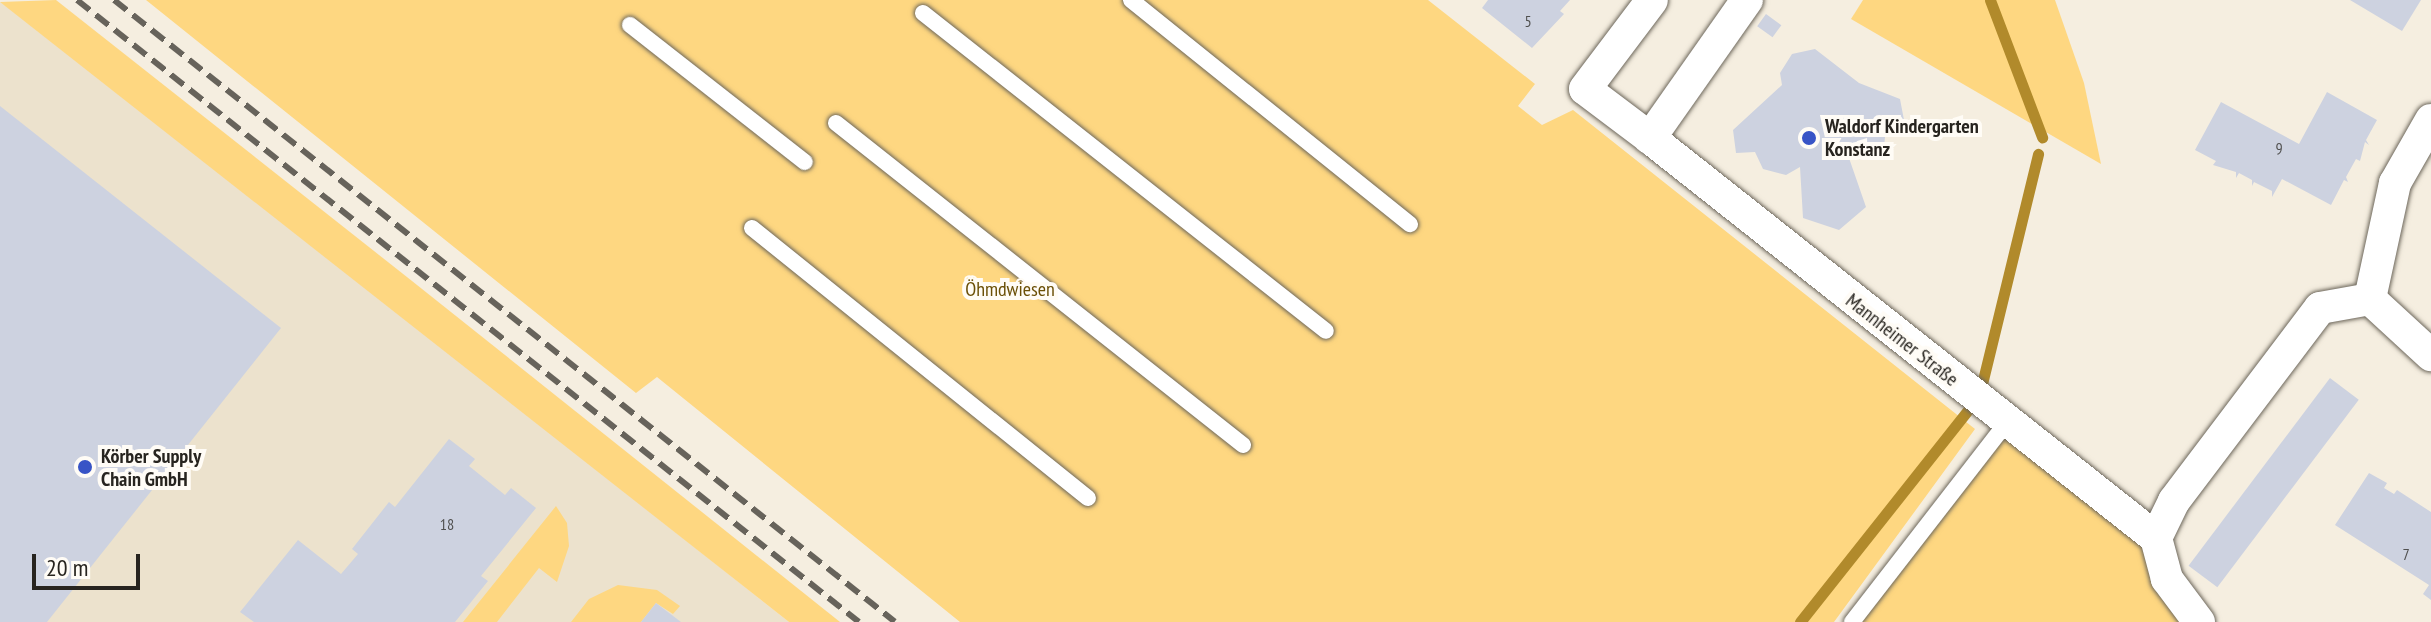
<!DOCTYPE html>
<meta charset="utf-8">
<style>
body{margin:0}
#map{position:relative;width:2431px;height:622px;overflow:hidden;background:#f5eee0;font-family:"PT Sans Narrow",sans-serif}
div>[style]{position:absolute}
.built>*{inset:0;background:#ece2cd}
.green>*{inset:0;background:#fed781}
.stream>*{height:11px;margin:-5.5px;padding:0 5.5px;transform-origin:5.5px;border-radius:5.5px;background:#b18a2b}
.building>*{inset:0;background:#cdd2e0;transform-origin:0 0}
.roads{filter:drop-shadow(0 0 2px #6d675b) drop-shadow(0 0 2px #6d675b)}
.lane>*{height:16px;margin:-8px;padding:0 8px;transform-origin:8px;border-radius:8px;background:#fff}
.street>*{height:32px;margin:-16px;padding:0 16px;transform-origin:16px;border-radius:16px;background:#fff}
.rail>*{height:6px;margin-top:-3px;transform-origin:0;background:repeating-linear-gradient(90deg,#67635b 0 16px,transparent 0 24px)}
.dots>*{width:22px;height:22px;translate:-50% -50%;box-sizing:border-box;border:4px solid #fffcf6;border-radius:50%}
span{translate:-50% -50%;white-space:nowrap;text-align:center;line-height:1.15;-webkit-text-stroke:8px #fffcf6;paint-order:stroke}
.number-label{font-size:16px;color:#50504f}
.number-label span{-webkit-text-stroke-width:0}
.poi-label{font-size:20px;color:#27241f;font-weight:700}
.left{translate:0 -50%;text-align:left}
.park-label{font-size:20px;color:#6b5007}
.street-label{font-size:20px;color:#27241f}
.scale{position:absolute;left:32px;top:554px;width:108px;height:36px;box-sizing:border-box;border:4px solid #27241f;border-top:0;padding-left:10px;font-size:24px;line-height:28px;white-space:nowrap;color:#27241f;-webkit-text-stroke:6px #fffcf6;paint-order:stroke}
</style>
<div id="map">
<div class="built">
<i style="clip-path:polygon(0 2px,45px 33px,789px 622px,0 622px)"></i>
</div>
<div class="green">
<i style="clip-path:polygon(56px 0,412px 281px,840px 622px,789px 622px,0 2px)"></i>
<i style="clip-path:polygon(146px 0,1428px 0,1535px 84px,1518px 106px,1542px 125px,1573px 110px,1975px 429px,1834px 622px,960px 622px,657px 377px,636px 393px)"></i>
<i style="clip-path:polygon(1863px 0,2055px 0,2084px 83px,2101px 164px,1851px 19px)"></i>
<i style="clip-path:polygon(2007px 422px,2156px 538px,2199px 622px,1852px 622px)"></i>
<i style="clip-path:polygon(556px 506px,567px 523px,569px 546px,557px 582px,539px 568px,497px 622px,463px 622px)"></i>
<i style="clip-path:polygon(618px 585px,657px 590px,680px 606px,673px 614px,656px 603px,641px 622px,571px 622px,589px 599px)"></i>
</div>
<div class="stream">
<i style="left:1990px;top:0;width:147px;rotate:69.2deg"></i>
<i style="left:1981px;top:388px;width:241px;rotate:-76.3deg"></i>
<i style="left:1800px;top:622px;width:269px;rotate:-51.6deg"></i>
</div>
<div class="building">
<i style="clip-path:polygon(1488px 0,1570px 0,1560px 11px,1564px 14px,1532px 48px,1482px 8px)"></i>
<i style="clip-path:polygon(2350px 0,2421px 0,2402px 31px)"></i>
<i style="left:1766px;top:14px;width:19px;height:15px;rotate:36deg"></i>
<i style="clip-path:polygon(1815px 49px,1859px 83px,1900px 99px,1904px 120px,1886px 127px,1884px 147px,1870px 159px,1849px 158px,1866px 207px,1839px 230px,1803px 218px,1800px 167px,1786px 175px,1763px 169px,1755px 152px,1736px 153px,1733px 130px,1782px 85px,1780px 73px,1792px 54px)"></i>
<i style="clip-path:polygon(2327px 92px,2377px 120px,2366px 140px,2369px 145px,2365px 142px,2360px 161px,2356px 159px,2346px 177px,2348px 182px,2344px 180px,2331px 205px,2282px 179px,2272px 197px,2272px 191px,2254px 182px,2252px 186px,2252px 180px,2239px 173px,2236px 178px,2236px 172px,2213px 165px,2216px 161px,2195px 150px,2221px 102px,2299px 144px)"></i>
<i style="clip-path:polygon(0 106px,281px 328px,47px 622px,0 622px)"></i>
<i style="left:2330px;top:378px;width:36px;height:235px;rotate:37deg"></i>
<i style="clip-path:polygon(449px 439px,475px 459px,469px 466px,505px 495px,511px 488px,536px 508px,481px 576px,488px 581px,455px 622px,254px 622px,240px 612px,298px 540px,341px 574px,358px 554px,352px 549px,389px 502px,395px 507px)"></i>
<i style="clip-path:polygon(2369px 473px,2387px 483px,2384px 488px,2394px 494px,2397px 490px,2431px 512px,2431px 600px,2423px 594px,2429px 585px,2335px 525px)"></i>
<i style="clip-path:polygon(656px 603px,681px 622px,641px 622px)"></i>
</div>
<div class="roads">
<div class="lane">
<i style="left:1131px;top:0;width:358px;rotate:38.8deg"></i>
<i style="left:923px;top:13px;width:513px;rotate:38.28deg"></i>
<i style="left:630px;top:25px;width:222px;rotate:38.1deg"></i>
<i style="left:836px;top:123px;width:519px;rotate:38.35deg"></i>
<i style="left:752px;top:228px;width:431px;rotate:38.8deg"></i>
<i style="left:1852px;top:622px;width:253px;rotate:-52.2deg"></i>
</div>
<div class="street">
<i style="left:1747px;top:0;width:169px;rotate:125.1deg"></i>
<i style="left:1650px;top:138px;width:645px;rotate:38.33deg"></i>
<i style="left:2431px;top:120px;width:73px;rotate:119.7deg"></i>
<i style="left:2395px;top:183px;width:119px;rotate:102.2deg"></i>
<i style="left:2370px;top:299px;width:83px;rotate:42.6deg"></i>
<i style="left:1650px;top:138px;width:81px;rotate:-143deg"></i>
<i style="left:1585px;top:89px;width:111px;rotate:-53deg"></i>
<i style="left:2199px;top:622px;width:54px;rotate:-126.7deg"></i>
<i style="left:2167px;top:579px;width:42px;rotate:-105deg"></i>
<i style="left:2156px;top:538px;width:41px;rotate:-64.1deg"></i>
<i style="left:2174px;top:501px;width:242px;rotate:-52.9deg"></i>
<i style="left:2320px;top:308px;width:51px;rotate:-10.2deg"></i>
</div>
</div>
<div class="rail">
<i style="left:77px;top:0;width:999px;rotate:38.5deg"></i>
<i style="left:114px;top:0;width:998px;rotate:38.53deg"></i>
</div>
<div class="dots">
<i style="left:1809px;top:138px;background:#3854c6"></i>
<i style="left:85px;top:467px;background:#3854c6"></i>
</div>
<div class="number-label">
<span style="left:1528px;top:21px">5</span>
<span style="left:2279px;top:148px">9</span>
<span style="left:447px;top:524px">18</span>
<span style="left:2406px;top:554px">7</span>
</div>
<div class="poi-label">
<span class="left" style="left:1825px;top:138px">Waldorf Kindergarten<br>Konstanz</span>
<span class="left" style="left:101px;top:468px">Körber Supply<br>Chain GmbH</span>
</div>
<div class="park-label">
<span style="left:1010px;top:289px">Öhmdwiesen</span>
</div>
<div class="street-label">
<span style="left:1902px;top:340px;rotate:38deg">Mannheimer Straße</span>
</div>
<div class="scale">20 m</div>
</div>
